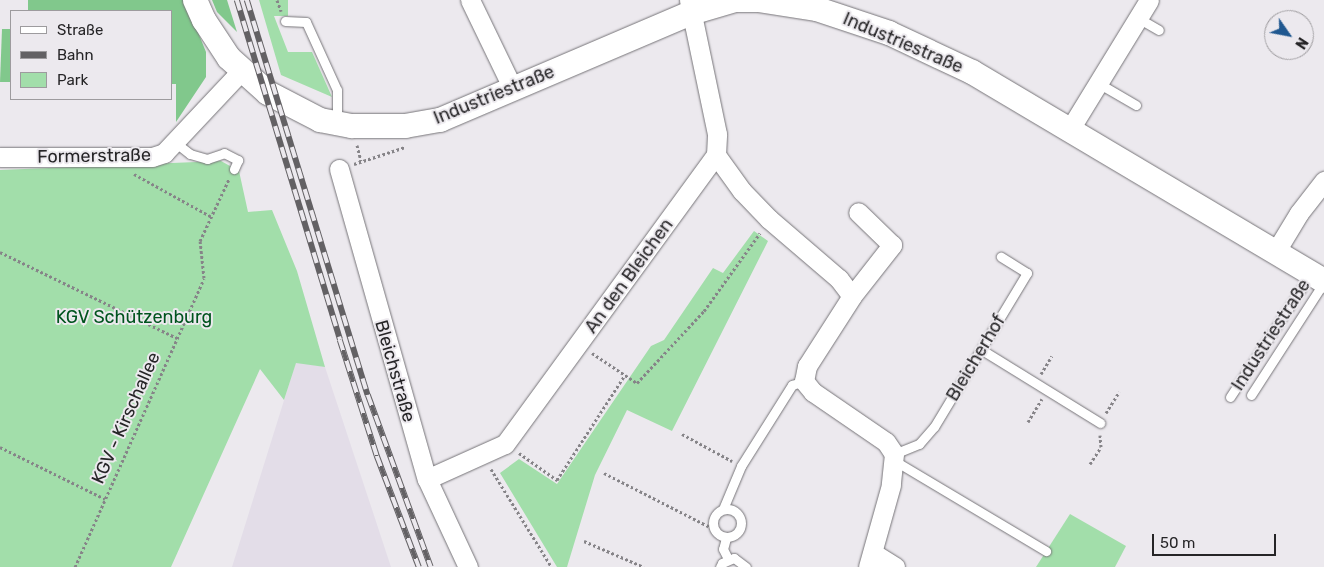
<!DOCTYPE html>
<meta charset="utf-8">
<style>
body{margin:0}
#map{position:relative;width:1324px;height:567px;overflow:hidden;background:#ece9ee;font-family:Rubik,sans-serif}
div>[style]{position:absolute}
.built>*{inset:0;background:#e3dde8}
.green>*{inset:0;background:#a2deaa}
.forest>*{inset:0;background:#81c88c}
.path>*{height:3px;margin-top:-1.5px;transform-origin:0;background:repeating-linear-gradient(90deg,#868488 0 2.5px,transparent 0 5px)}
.roads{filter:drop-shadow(0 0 1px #767478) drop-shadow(0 0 1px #767478)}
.service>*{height:9px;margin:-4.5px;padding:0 4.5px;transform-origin:4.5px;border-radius:4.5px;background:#fff}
.service>.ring{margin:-4.5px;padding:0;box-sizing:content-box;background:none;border:9px solid #fff;border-radius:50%}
.minor>*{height:19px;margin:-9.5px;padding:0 9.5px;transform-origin:9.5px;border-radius:9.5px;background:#fff}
.tertiary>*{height:24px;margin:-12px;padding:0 12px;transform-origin:12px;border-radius:12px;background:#fff}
.rail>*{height:5.5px;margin-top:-2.75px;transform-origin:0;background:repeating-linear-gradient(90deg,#ece9ee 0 11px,#636164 0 22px);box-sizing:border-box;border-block:1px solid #636164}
span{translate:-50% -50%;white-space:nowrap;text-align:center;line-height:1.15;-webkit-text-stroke:4px #ece9ee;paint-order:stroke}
.street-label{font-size:18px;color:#262527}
.park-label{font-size:18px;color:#00541e}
.legend{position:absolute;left:10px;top:10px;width:162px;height:90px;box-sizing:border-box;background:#ece9ee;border:1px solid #9d9b9e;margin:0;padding:6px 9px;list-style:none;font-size:15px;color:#262527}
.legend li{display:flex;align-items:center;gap:10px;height:25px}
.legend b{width:25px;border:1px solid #9d9b9e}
.north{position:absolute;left:1264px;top:10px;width:50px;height:50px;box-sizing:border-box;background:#ece9ee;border:1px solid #9d9b9e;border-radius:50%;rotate:123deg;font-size:14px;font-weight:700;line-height:20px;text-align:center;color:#262527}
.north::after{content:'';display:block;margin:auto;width:18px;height:22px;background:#205890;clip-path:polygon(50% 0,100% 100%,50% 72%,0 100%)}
.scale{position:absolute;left:1152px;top:534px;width:124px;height:22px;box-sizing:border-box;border:2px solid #262527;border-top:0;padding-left:6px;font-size:15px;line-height:18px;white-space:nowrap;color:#262527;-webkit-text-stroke:4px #ece9ee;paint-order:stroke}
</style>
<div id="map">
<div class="built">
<i style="clip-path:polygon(296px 362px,325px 367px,391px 567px,232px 567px)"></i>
</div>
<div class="green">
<i style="clip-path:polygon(259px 0,288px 0,288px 16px,274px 16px,288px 52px,312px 52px,332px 97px,281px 75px)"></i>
<i style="clip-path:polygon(221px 161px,239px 171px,248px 212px,272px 210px,297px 271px,325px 367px,296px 363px,284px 400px,260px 369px,171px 567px,0 567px,0 170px)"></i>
<i style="clip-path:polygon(754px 231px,768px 241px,672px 431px,627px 410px,595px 475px,567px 567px,557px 567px,500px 473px,519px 459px,557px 484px,651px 346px,664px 340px,713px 268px,723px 273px)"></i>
<i style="clip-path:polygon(1070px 514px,1126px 546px,1115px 567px,1036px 567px)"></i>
</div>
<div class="forest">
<i style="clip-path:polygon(28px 0,185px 0,206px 52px,206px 77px,176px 122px,176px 84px,171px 84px,171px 11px,28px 11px)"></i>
<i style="clip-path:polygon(212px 0,227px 0,237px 32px,217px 12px)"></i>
<i style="clip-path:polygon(2px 29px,11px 29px,11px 82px,0 82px)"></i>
</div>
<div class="path">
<i style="left:277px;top:0;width:12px;rotate:70deg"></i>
<i style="left:357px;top:145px;width:16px;rotate:76deg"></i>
<i style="left:354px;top:164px;width:54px;rotate:-18.4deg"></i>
<i style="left:134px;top:174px;width:89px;rotate:28.9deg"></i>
<i style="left:0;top:252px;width:197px;rotate:25.9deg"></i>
<i style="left:592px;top:353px;width:54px;rotate:33.7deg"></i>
<i style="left:637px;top:383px;width:98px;rotate:-47.1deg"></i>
<i style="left:704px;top:311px;width:96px;rotate:-54.3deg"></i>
<i style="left:1041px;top:374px;width:21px;rotate:-59deg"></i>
<i style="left:1106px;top:413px;width:25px;rotate:-58deg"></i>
<i style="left:1028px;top:422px;width:27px;rotate:-59deg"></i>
<i style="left:682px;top:434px;width:57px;rotate:28.4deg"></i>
<i style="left:0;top:447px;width:117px;rotate:26.3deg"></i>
<i style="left:519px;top:453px;width:47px;rotate:35.4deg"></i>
<i style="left:557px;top:480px;width:125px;rotate:-57.1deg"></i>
<i style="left:1090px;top:464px;width:20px;rotate:-57deg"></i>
<i style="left:1101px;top:447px;width:12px;rotate:-95deg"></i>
<i style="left:491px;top:469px;width:114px;rotate:58.3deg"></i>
<i style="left:604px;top:473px;width:123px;rotate:27deg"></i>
<i style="left:584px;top:541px;width:65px;rotate:23.4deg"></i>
<i style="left:75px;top:567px;width:316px;rotate:-65.9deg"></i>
<i style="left:204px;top:278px;width:37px;rotate:-96deg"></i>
<i style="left:200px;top:241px;width:68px;rotate:-64.9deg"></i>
</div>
<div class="roads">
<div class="service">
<i style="left:1138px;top:18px;width:24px;rotate:30deg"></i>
<i style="left:285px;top:21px;width:21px;rotate:3deg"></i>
<i style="left:306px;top:22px;width:75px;rotate:65.5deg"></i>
<i style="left:337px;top:90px;width:33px;rotate:90deg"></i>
<i style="left:1098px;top:83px;width:44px;rotate:30.1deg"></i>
<i style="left:176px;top:143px;width:18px;rotate:38deg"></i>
<i style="left:190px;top:154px;width:18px;rotate:16deg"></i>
<i style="left:207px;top:159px;width:18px;rotate:-19deg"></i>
<i style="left:224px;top:153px;width:16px;rotate:27deg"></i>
<i style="left:238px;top:160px;width:10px;rotate:114deg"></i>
<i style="left:982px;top:350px;width:139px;rotate:31.7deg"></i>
<i style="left:1251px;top:395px;width:135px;rotate:-57.1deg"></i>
<i style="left:1230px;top:397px;width:146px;rotate:-56.7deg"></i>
<i style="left:894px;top:454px;width:27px;rotate:-22deg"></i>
<i style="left:919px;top:444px;width:23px;rotate:-49deg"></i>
<i style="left:934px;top:427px;width:180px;rotate:-58.9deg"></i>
<i style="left:1027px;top:273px;width:31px;rotate:-148deg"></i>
<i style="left:895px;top:461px;width:176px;rotate:30.8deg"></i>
<i class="ring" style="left:713px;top:509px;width:19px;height:19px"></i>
<i style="left:723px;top:509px;width:47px;rotate:-67.3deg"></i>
<i style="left:741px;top:466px;width:96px;rotate:-57.8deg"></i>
<i style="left:792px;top:385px;width:13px;rotate:-18deg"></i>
<i style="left:726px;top:538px;width:11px;rotate:105deg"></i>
<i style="left:723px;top:549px;width:11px;rotate:63deg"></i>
<i style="left:720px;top:567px;width:4px;rotate:-63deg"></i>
<i style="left:722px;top:563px;width:13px;rotate:-23deg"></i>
<i style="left:734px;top:558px;width:15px;rotate:37deg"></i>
</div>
<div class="minor">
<i style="left:470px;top:0;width:97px;rotate:64.2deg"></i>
<i style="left:1070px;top:129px;width:151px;rotate:-58.5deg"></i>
<i style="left:716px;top:155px;width:44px;rotate:54.2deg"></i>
<i style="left:742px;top:191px;width:39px;rotate:46deg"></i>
<i style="left:769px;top:219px;width:92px;rotate:40.6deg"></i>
<i style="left:839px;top:279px;width:21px;rotate:53deg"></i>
<i style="left:852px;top:296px;width:83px;rotate:122.7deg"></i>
<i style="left:807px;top:366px;width:15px;rotate:101deg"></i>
<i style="left:804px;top:381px;width:14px;rotate:51deg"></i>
<i style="left:813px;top:392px;width:88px;rotate:34.4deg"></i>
<i style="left:886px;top:442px;width:14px;rotate:56deg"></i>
<i style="left:894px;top:454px;width:31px;rotate:96deg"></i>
<i style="left:891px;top:485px;width:85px;rotate:105.7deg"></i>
<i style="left:0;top:157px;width:152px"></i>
<i style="left:152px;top:157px;width:13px;rotate:-18deg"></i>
<i style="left:164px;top:153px;width:114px;rotate:-46.8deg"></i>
<i style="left:339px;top:169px;width:322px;rotate:74.2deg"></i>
<i style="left:427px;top:479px;width:97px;rotate:65deg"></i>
<i style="left:1276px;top:251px;width:44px;rotate:-58.8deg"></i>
<i style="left:1299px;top:213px;width:41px;rotate:-52deg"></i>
<i style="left:852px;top:296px;width:65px;rotate:-51.9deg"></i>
<i style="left:892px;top:245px;width:47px;rotate:-135.9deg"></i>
<i style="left:427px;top:479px;width:85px;rotate:-24.2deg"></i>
<i style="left:505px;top:444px;width:358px;rotate:-53.9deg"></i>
<i style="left:716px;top:155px;width:21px;rotate:-87deg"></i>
<i style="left:717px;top:134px;width:137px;rotate:-101.8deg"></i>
<i style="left:873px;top:553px;width:26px;rotate:32deg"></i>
</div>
<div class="tertiary">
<i style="left:195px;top:0;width:22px;rotate:66deg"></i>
<i style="left:204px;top:20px;width:45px;rotate:56.7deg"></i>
<i style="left:229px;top:58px;width:52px;rotate:41.9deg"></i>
<i style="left:268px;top:93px;width:59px;rotate:27.4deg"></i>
<i style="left:320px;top:120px;width:33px;rotate:11deg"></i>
<i style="left:352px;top:126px;width:53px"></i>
<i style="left:405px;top:126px;width:36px;rotate:-10deg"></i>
<i style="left:440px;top:120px;width:273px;rotate:-23.1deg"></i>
<i style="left:691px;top:13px;width:46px;rotate:-16.5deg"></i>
<i style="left:735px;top:0;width:23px"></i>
<i style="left:758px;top:0;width:60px;rotate:8.7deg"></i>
<i style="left:817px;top:9px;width:76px;rotate:18.4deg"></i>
<i style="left:889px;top:33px;width:92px;rotate:25.2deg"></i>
<i style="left:972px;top:72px;width:409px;rotate:30.7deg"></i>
</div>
</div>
<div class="rail">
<i style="left:237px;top:0;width:355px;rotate:73.1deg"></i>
<i style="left:340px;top:340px;width:122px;rotate:72.3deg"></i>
<i style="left:377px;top:456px;width:119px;rotate:69.3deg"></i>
<i style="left:247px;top:0;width:413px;rotate:73deg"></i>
<i style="left:368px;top:395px;width:183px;rotate:69.9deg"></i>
</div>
<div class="street-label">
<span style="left:903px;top:43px;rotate:23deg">Industriestraße</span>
<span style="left:494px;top:95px;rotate:-22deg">Industriestraße</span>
<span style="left:94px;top:156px;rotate:-1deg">Formerstraße</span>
<span style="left:629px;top:276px;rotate:-54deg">An den Bleichen</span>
<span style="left:1271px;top:335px;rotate:-57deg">Industriestraße</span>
<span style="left:976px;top:358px;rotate:-59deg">Bleicherhof</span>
<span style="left:395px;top:371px;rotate:74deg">Bleichstraße</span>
<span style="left:126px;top:418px;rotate:-66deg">KGV - Kirschallee</span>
</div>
<div class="park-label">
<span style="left:134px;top:317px">KGV Schützenburg</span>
</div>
<ul class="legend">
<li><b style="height:6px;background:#fff"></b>Straße</li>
<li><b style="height:6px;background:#636164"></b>Bahn</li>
<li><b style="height:14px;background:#a2deaa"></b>Park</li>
</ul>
<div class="north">N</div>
<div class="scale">50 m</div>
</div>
